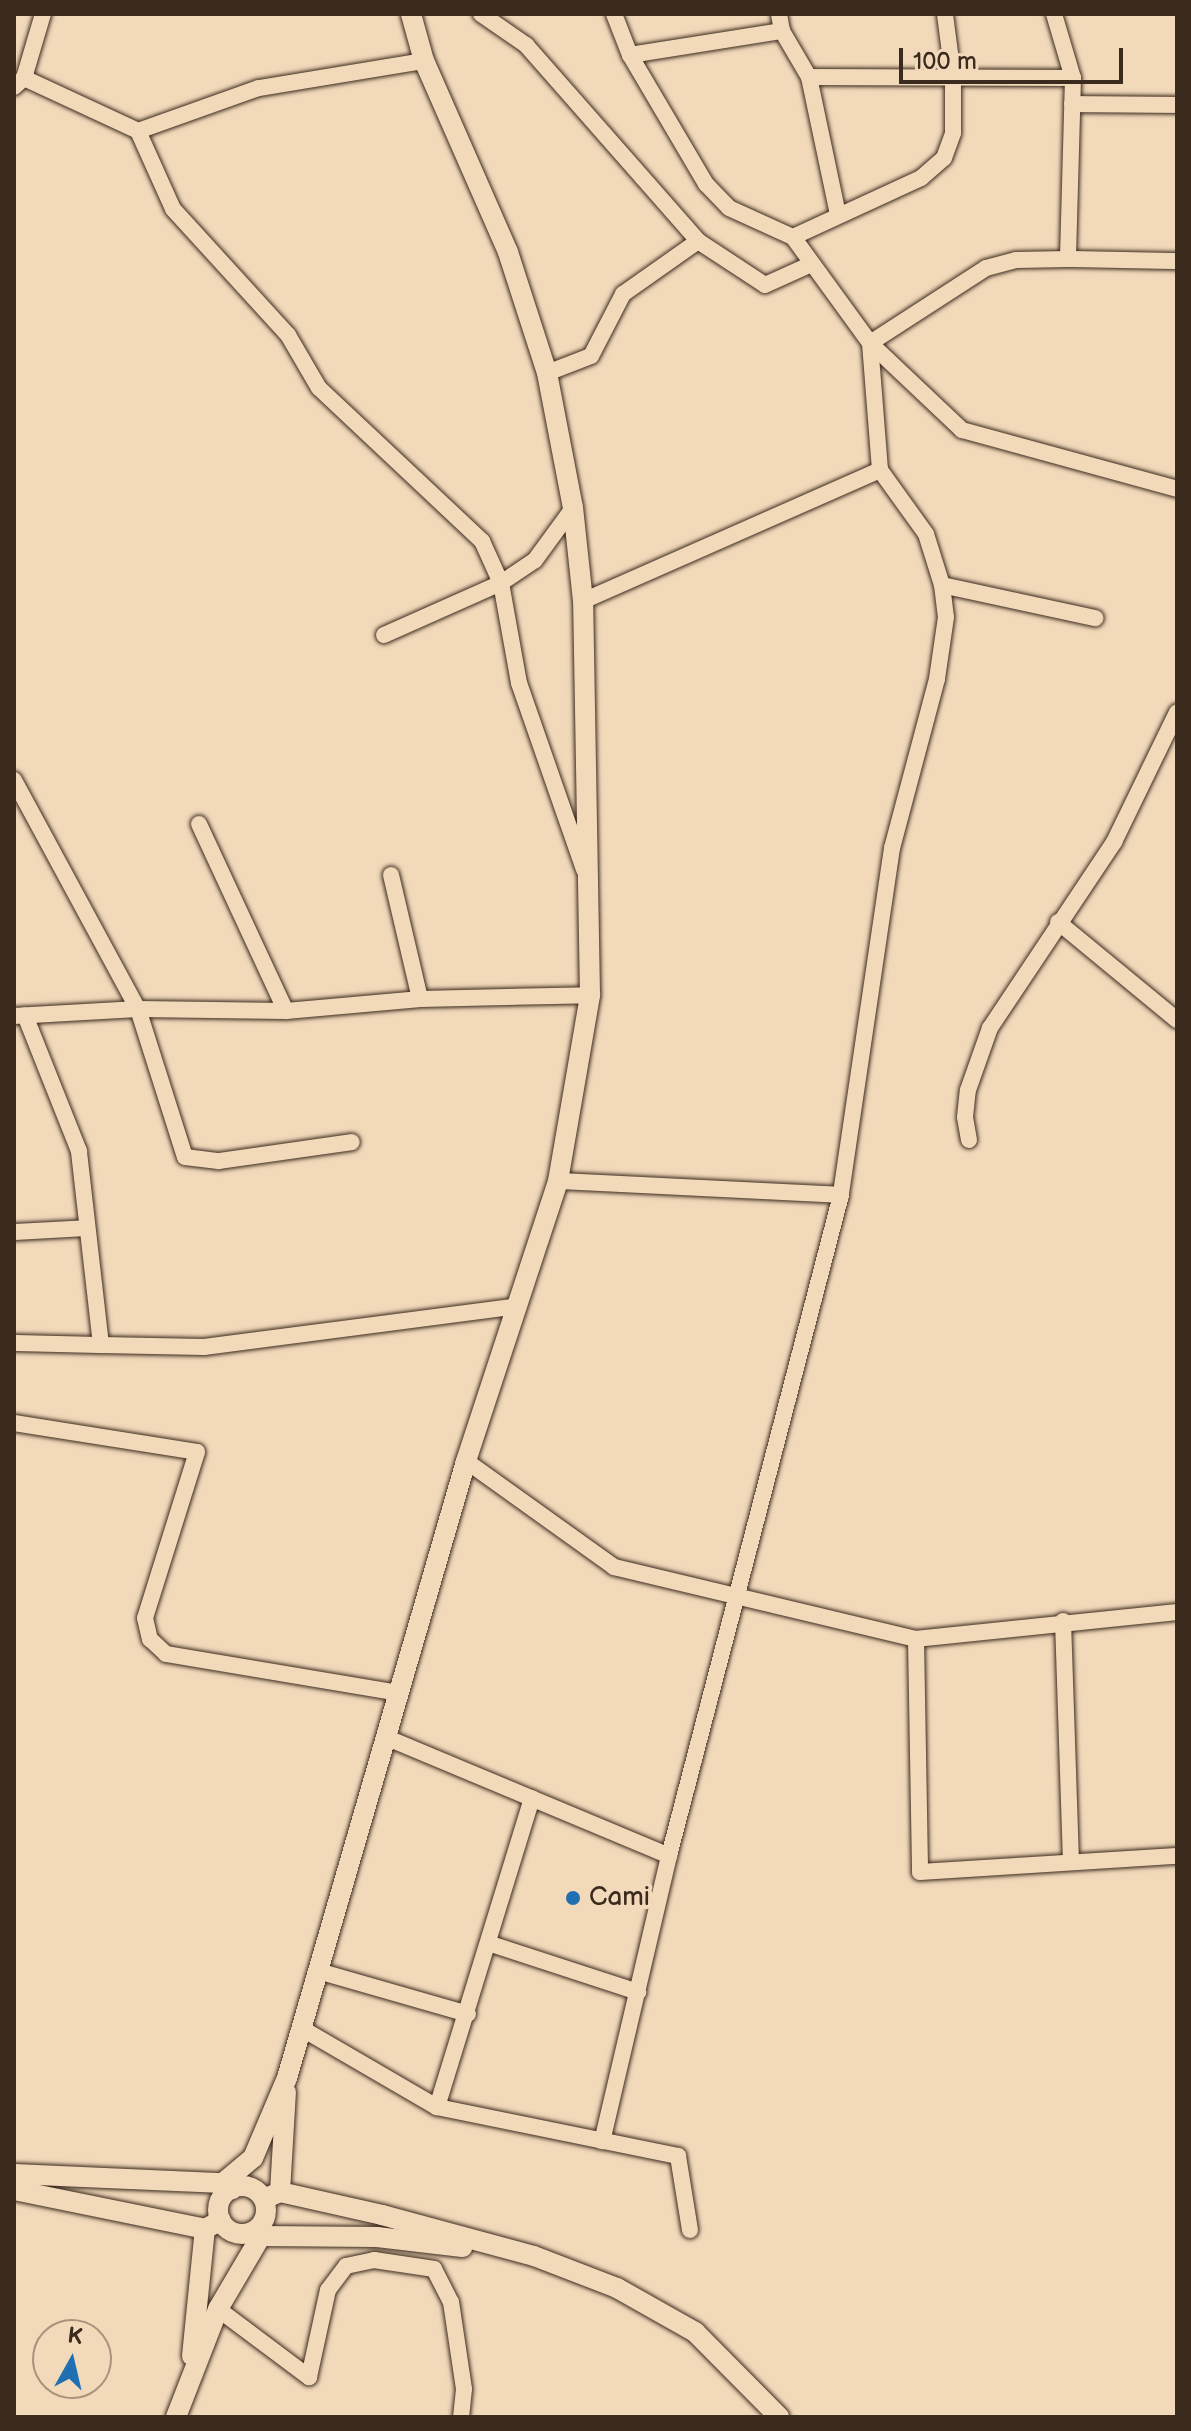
<!DOCTYPE html>
<style>
body{margin:0}
#map{position:relative;width:1191px;height:2431px;overflow:hidden;background:#f2d9ba;font-family:"Balsamiq Sans",sans-serif}
div>[style]{position:absolute}
.roads{filter:drop-shadow(0 0 2px #3b2a1e) drop-shadow(0 0 2px #3b2a1e)}
.minor>*{height:16px;margin:-8px;padding:0 8px;transform-origin:8px;border-radius:8px;background:#f2d9ba}
.tertiary>*{height:20px;margin:-10px;padding:0 10px;transform-origin:10px;border-radius:10px;background:#f2d9ba}
.tertiary>.ring{margin:-10px;padding:0;box-sizing:content-box;background:none;border:20px solid #f2d9ba;border-radius:50%}
.dots>*{width:22px;height:22px;translate:-50% -50%;box-sizing:border-box;border:4px solid #f2d9ba;border-radius:50%}
span{translate:-50% -50%;white-space:nowrap;text-align:center;line-height:1.15;-webkit-text-stroke:8px #f2d9ba;paint-order:stroke}
.poi-label{font-size:26px;color:#3b2a1e}
.left{translate:0 -50%;text-align:left}
.frame{position:absolute;inset:0;border:16px solid #3b2a1e;pointer-events:none}
.north{position:absolute;left:32px;top:2319px;width:80px;height:80px;box-sizing:border-box;background:#f2d9ba;border:2px solid #a9937c;border-radius:50%;rotate:8deg;font-size:22px;font-weight:700;line-height:32px;text-align:center;color:#3b2a1e}
.north::after{content:'';display:block;margin:auto;width:28px;height:36px;background:#1f6fb2;clip-path:polygon(50% 0,100% 100%,50% 72%,0 100%)}
.scale{position:absolute;left:899px;top:48px;width:224px;height:36px;box-sizing:border-box;border:4px solid #3b2a1e;border-top:0;padding-left:10px;font-size:24px;line-height:28px;white-space:nowrap;color:#3b2a1e;-webkit-text-stroke:6px #f2d9ba;paint-order:stroke}
</style>
<div id="map">
<div class="roads">
<div class="minor">
<i style="left:481px;top:14px;width:55px;rotate:34.6deg"></i>
<i style="left:526px;top:45px;width:261px;rotate:48.7deg"></i>
<i style="left:698px;top:241px;width:80px;rotate:33.3deg"></i>
<i style="left:765px;top:285px;width:48px;rotate:-24.4deg"></i>
<i style="left:614px;top:14px;width:44px;rotate:68.7deg"></i>
<i style="left:630px;top:55px;width:150px;rotate:59.5deg"></i>
<i style="left:706px;top:184px;width:33px;rotate:46deg"></i>
<i style="left:729px;top:208px;width:70px;rotate:24.4deg"></i>
<i style="left:793px;top:237px;width:131px;rotate:54deg"></i>
<i style="left:870px;top:343px;width:127px;rotate:85.5deg"></i>
<i style="left:779px;top:14px;width:17px;rotate:80deg"></i>
<i style="left:782px;top:31px;width:53px;rotate:59.6deg"></i>
<i style="left:809px;top:77px;width:141px;rotate:78.1deg"></i>
<i style="left:1054px;top:14px;width:67px;rotate:73.5deg"></i>
<i style="left:1073px;top:78px;width:181px;rotate:91.6deg"></i>
<i style="left:1068px;top:259px;width:52px;rotate:178.9deg"></i>
<i style="left:1016px;top:260px;width:31px;rotate:165deg"></i>
<i style="left:986px;top:268px;width:138px;rotate:147.1deg"></i>
<i style="left:870px;top:343px;width:127px;rotate:43.4deg"></i>
<i style="left:962px;top:430px;width:223px;rotate:15.3deg"></i>
<i style="left:630px;top:55px;width:154px;rotate:-9deg"></i>
<i style="left:809px;top:77px;width:264px;rotate:0.2deg"></i>
<i style="left:24px;top:78px;width:126px;rotate:24.9deg"></i>
<i style="left:138px;top:131px;width:85px;rotate:65.8deg"></i>
<i style="left:173px;top:209px;width:171px;rotate:47.6deg"></i>
<i style="left:288px;top:335px;width:61px;rotate:59.7deg"></i>
<i style="left:319px;top:388px;width:224px;rotate:43.2deg"></i>
<i style="left:482px;top:541px;width:46px;rotate:65.7deg"></i>
<i style="left:501px;top:583px;width:102px;rotate:79.8deg"></i>
<i style="left:519px;top:683px;width:198px;rotate:70.8deg"></i>
<i style="left:14px;top:87px;width:13px;rotate:-42deg"></i>
<i style="left:24px;top:78px;width:67px;rotate:-73.5deg"></i>
<i style="left:1072px;top:104px;width:105px;rotate:0.5deg"></i>
<i style="left:138px;top:131px;width:128px;rotate:-19.6deg"></i>
<i style="left:259px;top:88px;width:167px;rotate:-9.3deg"></i>
<i style="left:793px;top:237px;width:141px;rotate:-24.7deg"></i>
<i style="left:921px;top:178px;width:30px;rotate:-41deg"></i>
<i style="left:944px;top:158px;width:27px;rotate:-70deg"></i>
<i style="left:953px;top:133px;width:57px;rotate:-90deg"></i>
<i style="left:953px;top:76px;width:63px;rotate:-97.4deg"></i>
<i style="left:1068px;top:259px;width:109px;rotate:1.1deg"></i>
<i style="left:547px;top:373px;width:47px;rotate:-21.1deg"></i>
<i style="left:591px;top:356px;width:70px;rotate:-62.7deg"></i>
<i style="left:623px;top:294px;width:92px;rotate:-35.2deg"></i>
<i style="left:942px;top:585px;width:157px;rotate:12.2deg"></i>
<i style="left:583px;top:601px;width:325px;rotate:-23.8deg"></i>
<i style="left:880px;top:470px;width:79px;rotate:54.3deg"></i>
<i style="left:926px;top:534px;width:53px;rotate:72.6deg"></i>
<i style="left:942px;top:585px;width:32px;rotate:83deg"></i>
<i style="left:946px;top:617px;width:63px;rotate:98.3deg"></i>
<i style="left:937px;top:679px;width:175px;rotate:104.9deg"></i>
<i style="left:892px;top:848px;width:351px;rotate:98.4deg"></i>
<i style="left:841px;top:1195px;width:683px;rotate:104.59deg"></i>
<i style="left:669px;top:1856px;width:293px;rotate:103.2deg"></i>
<i style="left:384px;top:635px;width:128px;rotate:-24deg"></i>
<i style="left:501px;top:583px;width:41px;rotate:-34.1deg"></i>
<i style="left:535px;top:560px;width:64px;rotate:-53.8deg"></i>
<i style="left:14px;top:780px;width:260px;rotate:61.6deg"></i>
<i style="left:138px;top:1009px;width:155px;rotate:72.4deg"></i>
<i style="left:185px;top:1157px;width:34px;rotate:7deg"></i>
<i style="left:219px;top:1161px;width:134px;rotate:-8.1deg"></i>
<i style="left:199px;top:824px;width:206px;rotate:65.1deg"></i>
<i style="left:391px;top:875px;width:127px;rotate:76.8deg"></i>
<i style="left:1058px;top:922px;width:154px;rotate:39.5deg"></i>
<i style="left:14px;top:1016px;width:124px;rotate:-3.2deg"></i>
<i style="left:138px;top:1009px;width:148px;rotate:0.8deg"></i>
<i style="left:286px;top:1011px;width:135px;rotate:-5.1deg"></i>
<i style="left:420px;top:999px;width:170px;rotate:-1.3deg"></i>
<i style="left:969px;top:1140px;width:23px;rotate:-100deg"></i>
<i style="left:965px;top:1117px;width:27px;rotate:-84deg"></i>
<i style="left:968px;top:1090px;width:66px;rotate:-70.5deg"></i>
<i style="left:990px;top:1028px;width:224px;rotate:-56.3deg"></i>
<i style="left:1114px;top:842px;width:144px;rotate:-64.1deg"></i>
<i style="left:558px;top:1181px;width:283px;rotate:2.8deg"></i>
<i style="left:14px;top:1232px;width:73px;rotate:-3.1deg"></i>
<i style="left:14px;top:1343px;width:87px;rotate:1.3deg"></i>
<i style="left:101px;top:1345px;width:195px;rotate:-96.5deg"></i>
<i style="left:79px;top:1151px;width:146px;rotate:-111.7deg"></i>
<i style="left:101px;top:1345px;width:103px;rotate:1.1deg"></i>
<i style="left:204px;top:1347px;width:313px;rotate:-7.4deg"></i>
<i style="left:14px;top:1423px;width:185px;rotate:9deg"></i>
<i style="left:197px;top:1452px;width:174px;rotate:107.4deg"></i>
<i style="left:145px;top:1618px;width:22px;rotate:77deg"></i>
<i style="left:150px;top:1639px;width:22px;rotate:43deg"></i>
<i style="left:166px;top:1654px;width:235px;rotate:9.5deg"></i>
<i style="left:466px;top:1461px;width:182px;rotate:35.6deg"></i>
<i style="left:614px;top:1567px;width:310px;rotate:13.4deg"></i>
<i style="left:916px;top:1639px;width:262px;rotate:-5.9deg"></i>
<i style="left:1063px;top:1621px;width:240px;rotate:88.1deg"></i>
<i style="left:916px;top:1639px;width:233px;rotate:89deg"></i>
<i style="left:920px;top:1872px;width:257px;rotate:-3.6deg"></i>
<i style="left:385px;top:1737px;width:308px;rotate:22.7deg"></i>
<i style="left:491px;top:1944px;width:155px;rotate:18.1deg"></i>
<i style="left:318px;top:1971px;width:156px;rotate:16deg"></i>
<i style="left:301px;top:2028px;width:157px;rotate:30.2deg"></i>
<i style="left:437px;top:2107px;width:246px;rotate:11.5deg"></i>
<i style="left:678px;top:2156px;width:75px;rotate:80.8deg"></i>
<i style="left:437px;top:2107px;width:323px;rotate:-72.9deg"></i>
<i style="left:218px;top:2309px;width:114px;rotate:36.8deg"></i>
<i style="left:309px;top:2377px;width:89px;rotate:-77.7deg"></i>
<i style="left:328px;top:2290px;width:30px;rotate:-53deg"></i>
<i style="left:346px;top:2266px;width:29px;rotate:-12deg"></i>
<i style="left:374px;top:2260px;width:61px;rotate:8.5deg"></i>
<i style="left:434px;top:2269px;width:37px;rotate:63deg"></i>
<i style="left:451px;top:2302px;width:88px;rotate:81.5deg"></i>
<i style="left:464px;top:2389px;width:28px;rotate:96deg"></i>
</div>
<div class="tertiary">
<i style="left:14px;top:2174px;width:209px;rotate:2.5deg"></i>
<i style="left:223px;top:2183px;width:11px;rotate:34deg"></i>
<i style="left:223px;top:2183px;width:39px;rotate:-40deg"></i>
<i style="left:253px;top:2158px;width:87px;rotate:-67deg"></i>
<i style="left:287px;top:2078px;width:642px;rotate:-73.82deg"></i>
<i style="left:466px;top:1461px;width:295px;rotate:-71.8deg"></i>
<i style="left:558px;top:1181px;width:189px;rotate:-80.2deg"></i>
<i style="left:590px;top:995px;width:394px;rotate:-91deg"></i>
<i style="left:583px;top:601px;width:94px;rotate:-96.1deg"></i>
<i style="left:573px;top:508px;width:137px;rotate:-100.9deg"></i>
<i style="left:547px;top:373px;width:127px;rotate:-107.9deg"></i>
<i style="left:508px;top:252px;width:209px;rotate:-113.7deg"></i>
<i style="left:424px;top:61px;width:49px;rotate:-105.5deg"></i>
<i class="ring" style="left:218px;top:2186px;width:28px;height:28px"></i>
<i style="left:14px;top:2190px;width:195px;rotate:11.5deg"></i>
<i style="left:205px;top:2229px;width:18px;rotate:-29deg"></i>
<i style="left:280px;top:2192px;width:100px;rotate:-86.6deg"></i>
<i style="left:264px;top:2199px;width:17px;rotate:-24deg"></i>
<i style="left:280px;top:2192px;width:105px;rotate:12.7deg"></i>
<i style="left:382px;top:2215px;width:157px;rotate:15.1deg"></i>
<i style="left:534px;top:2256px;width:89px;rotate:21.1deg"></i>
<i style="left:617px;top:2288px;width:90px;rotate:29.4deg"></i>
<i style="left:695px;top:2332px;width:120px;rotate:45.3deg"></i>
<i style="left:261px;top:2236px;width:116px;rotate:0.5deg"></i>
<i style="left:377px;top:2237px;width:86px;rotate:6.7deg"></i>
<i style="left:192px;top:2356px;width:128px;rotate:-84.2deg"></i>
<i style="left:176px;top:2417px;width:116px;rotate:-68.7deg"></i>
<i style="left:218px;top:2309px;width:85px;rotate:-59.5deg"></i>
</div>
</div>
<div class="dots">
<i style="left:573px;top:1898px;background:#1f6fb2"></i>
</div>
<div class="poi-label">
<span class="left" style="left:589px;top:1898px">Cami</span>
</div>
<div class="frame"></div>
<div class="north">K</div>
<div class="scale">100 m</div>
</div>
